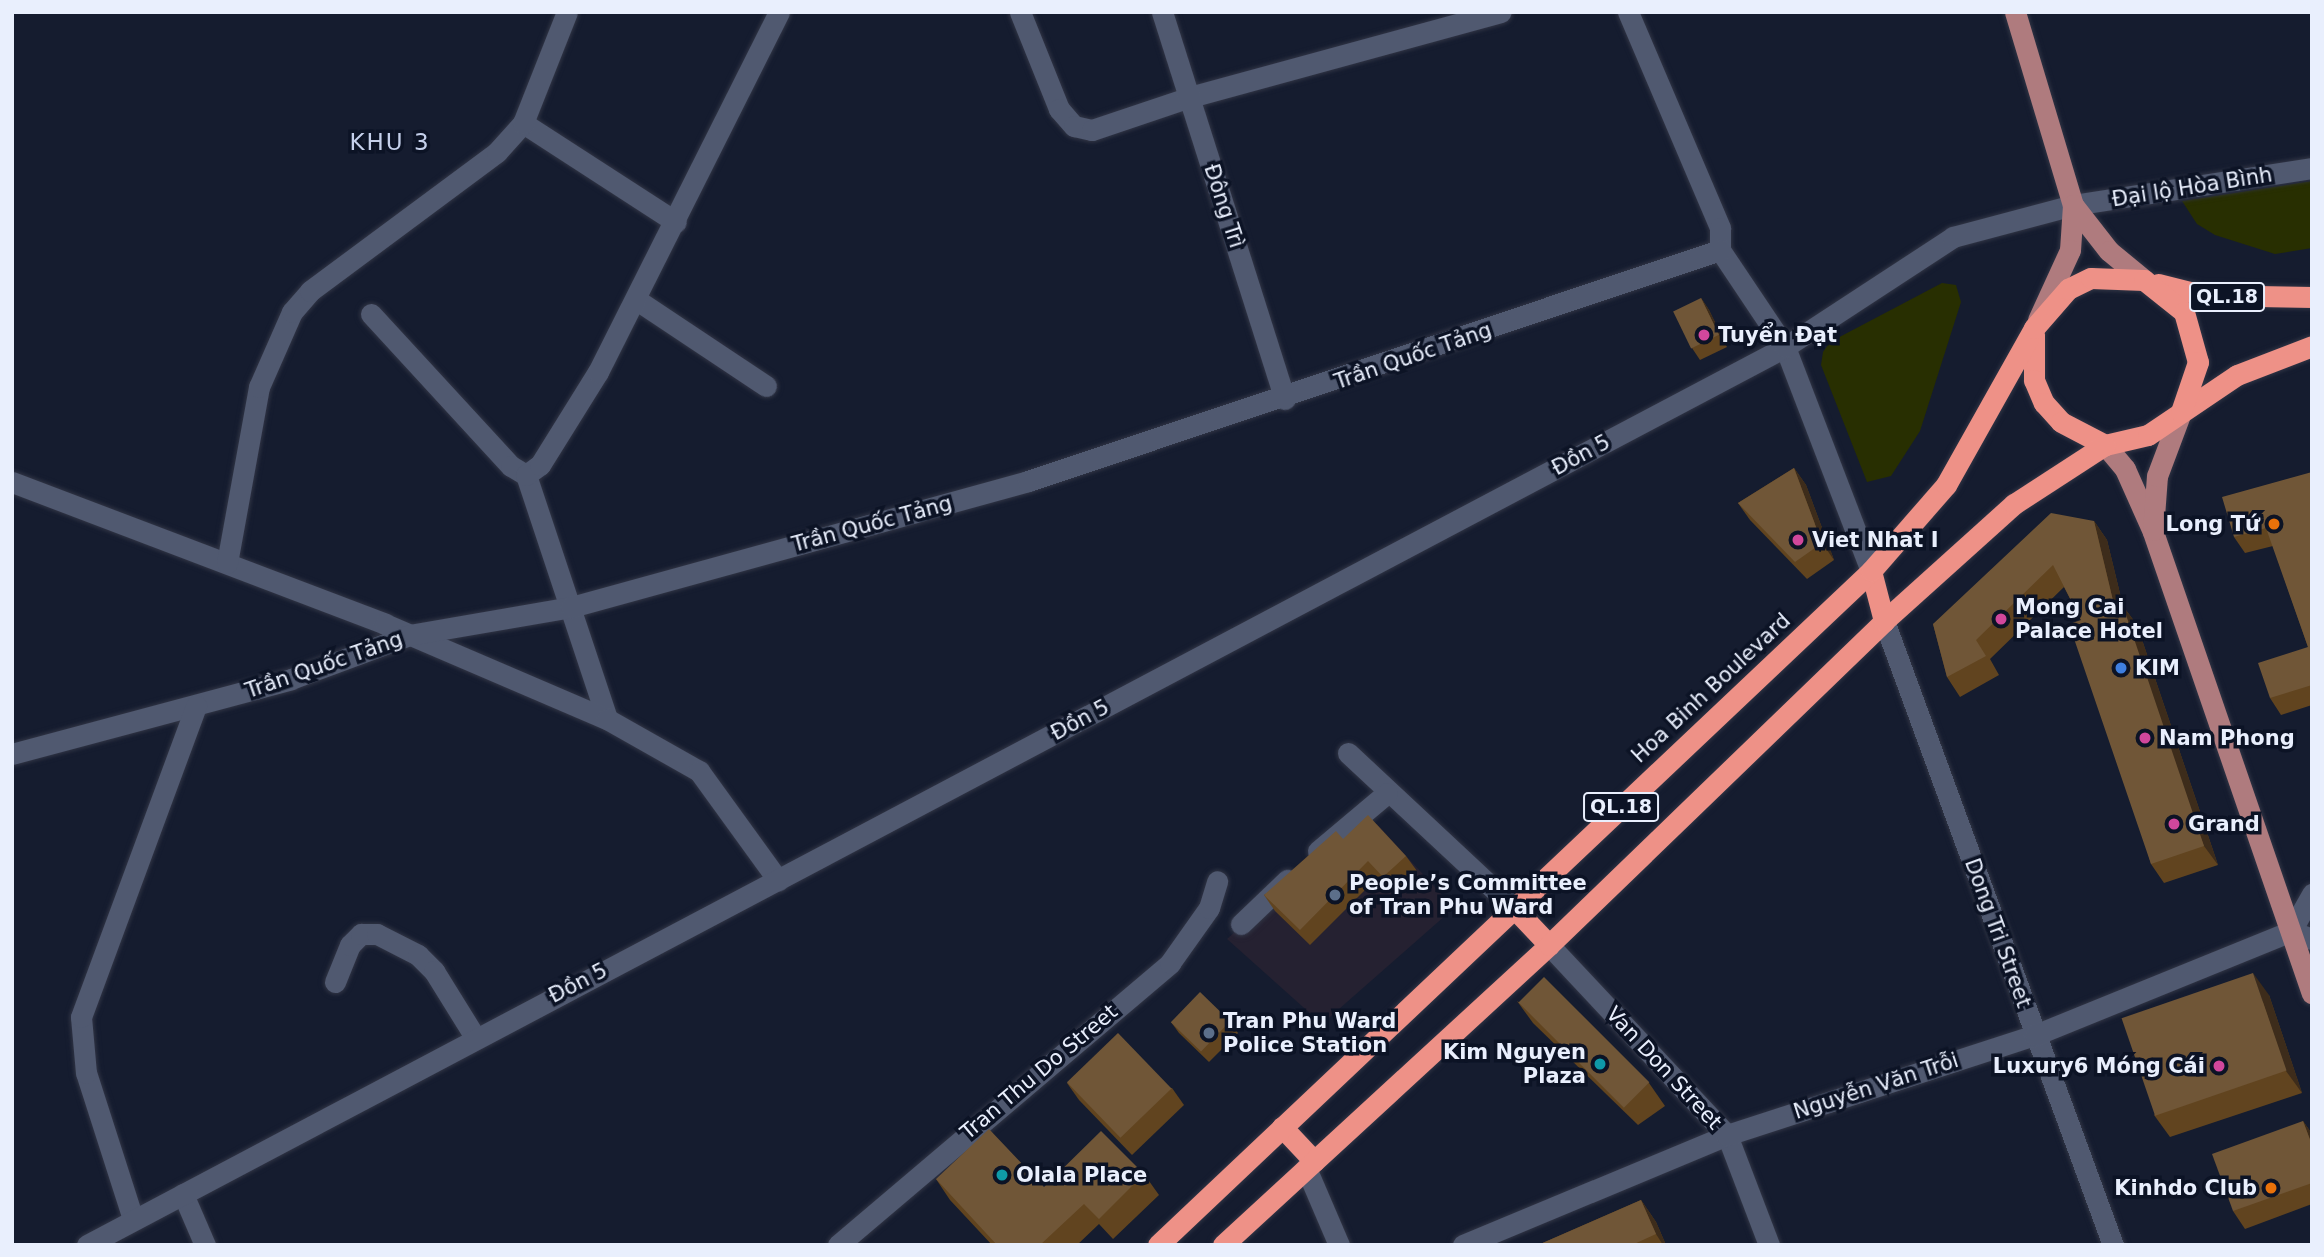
<!DOCTYPE html>
<meta charset="utf-8">
<style>
body{margin:0}
#map{position:relative;width:2324px;height:1257px;overflow:hidden;background:#151c2f;font-family:"DejaVu Sans",sans-serif}
div>[style]{position:absolute}
.commercial>*{inset:0;background:#252131}
.green>*{inset:0;background:#282f01}
.roads{filter:drop-shadow(0 0 2px #313545) drop-shadow(0 0 2px #313545)}
.minor>*{height:21px;margin:-10.5px;padding:0 10.5px;transform-origin:10.5px;border-radius:10.5px;background:#505970}
.major>*{height:21px;margin:-10.5px;padding:0 10.5px;transform-origin:10.5px;border-radius:10.5px;background:#af7b7e}
.highway>*{height:21px;margin:-10.5px;padding:0 10.5px;transform-origin:10.5px;border-radius:10.5px;background:#ee9187}
.wall>*{inset:0;background:#61441f}
.shaded-wall>*{inset:0;background:#3d2c1b}
.building>*{inset:0;background:#705637;transform-origin:0 0}
.dots>*{width:19px;height:19px;translate:-50% -50%;box-sizing:border-box;border:4px solid #0c1325;border-radius:50%}
span{translate:-50% -50%;white-space:nowrap;text-align:center;line-height:1.15;-webkit-text-stroke:7px #0c1325;paint-order:stroke}
.shield-label span{padding:2px 5px;background:#0c1325;border:2px solid;border-radius:5px;-webkit-text-stroke-width:0}
.shield-label{font-size:19px;color:#e9effd;font-weight:700}
.street-label{font-size:21px;color:#e9effd}
.poi-label{font-size:21px;color:#e9effd;font-weight:700}
.left{translate:0 -50%;text-align:left}
.right{translate:-100% -50%;text-align:right}
.neighbourhood-label{font-size:23px;color:#c5d0eb;letter-spacing:2px}
.frame{position:absolute;inset:0;border:14px solid #e9effd;pointer-events:none}
</style>
<div id="map">
<div class="commercial">
<i style="clip-path:polygon(1377px 824px,1454px 908px,1322px 1024px,1227px 939px,1325px 848px)"></i>
</div>
<div class="green">
<i style="clip-path:polygon(2312px 181px,2312px 248px,2275px 254px,2215px 235px,2197px 224px,2182px 201px)"></i>
<i style="clip-path:polygon(1942px 283px,1956px 285px,1961px 302px,1920px 431px,1891px 476px,1867px 482px,1821px 365px,1823px 352px,1830px 342px)"></i>
</div>
<div class="roads">
<div class="minor">
<i style="left:1020px;top:12px;width:105px;rotate:68.1deg"></i>
<i style="left:1059px;top:109px;width:23px;rotate:49deg"></i>
<i style="left:1074px;top:126px;width:18px;rotate:13deg"></i>
<i style="left:1092px;top:130px;width:103px;rotate:-18.6deg"></i>
<i style="left:1190px;top:97px;width:322px;rotate:-15.3deg"></i>
<i style="left:1162px;top:12px;width:406px;rotate:72.4deg"></i>
<i style="left:1628px;top:12px;width:235px;rotate:66.9deg"></i>
<i style="left:1720px;top:228px;width:22px;rotate:90deg"></i>
<i style="left:1720px;top:250px;width:117px;rotate:56.2deg"></i>
<i style="left:1785px;top:347px;width:240px;rotate:69deg"></i>
<i style="left:523px;top:123px;width:182px;rotate:32.9deg"></i>
<i style="left:637px;top:300px;width:155px;rotate:33.7deg"></i>
<i style="left:371px;top:314px;width:207px;rotate:47.4deg"></i>
<i style="left:511px;top:466px;width:17px;rotate:31deg"></i>
<i style="left:526px;top:475px;width:257px;rotate:71.6deg"></i>
<i style="left:526px;top:475px;width:17px;rotate:-36deg"></i>
<i style="left:540px;top:465px;width:110px;rotate:-58.1deg"></i>
<i style="left:598px;top:372px;width:403px;rotate:-63.3deg"></i>
<i style="left:12px;top:482px;width:399px;rotate:20.8deg"></i>
<i style="left:385px;top:624px;width:241px;rotate:23.2deg"></i>
<i style="left:607px;top:719px;width:106px;rotate:29.5deg"></i>
<i style="left:699px;top:771px;width:135px;rotate:54.1deg"></i>
<i style="left:227px;top:563px;width:179px;rotate:-79.7deg"></i>
<i style="left:259px;top:387px;width:82px;rotate:-66.3deg"></i>
<i style="left:292px;top:312px;width:28px;rotate:-49deg"></i>
<i style="left:310px;top:291px;width:233px;rotate:-36.6deg"></i>
<i style="left:497px;top:152px;width:39px;rotate:-48deg"></i>
<i style="left:523px;top:123px;width:119px;rotate:-68.4deg"></i>
<i style="left:1884px;top:621px;width:665px;rotate:69.85deg"></i>
<i style="left:1348px;top:753px;width:227px;rotate:43deg"></i>
<i style="left:12px;top:754px;width:289px;rotate:-15deg"></i>
<i style="left:291px;top:679px;width:126px;rotate:-20.4deg"></i>
<i style="left:409px;top:635px;width:164px;rotate:-9.8deg"></i>
<i style="left:571px;top:607px;width:474px;rotate:-15.4deg"></i>
<i style="left:1028px;top:481px;width:730px;rotate:-18.46deg"></i>
<i style="left:1318px;top:851px;width:90px;rotate:-40deg"></i>
<i style="left:1241px;top:924px;width:64px;rotate:-43.7deg"></i>
<i style="left:2291px;top:931px;width:43px;rotate:-60.4deg"></i>
<i style="left:2291px;top:931px;width:22px;rotate:21deg"></i>
<i style="left:1549px;top:945px;width:260px;rotate:46.9deg"></i>
<i style="left:1727px;top:1135px;width:118px;rotate:69.1deg"></i>
<i style="left:335px;top:982px;width:40px;rotate:-68deg"></i>
<i style="left:350px;top:945px;width:16px;rotate:-45deg"></i>
<i style="left:361px;top:934px;width:16px"></i>
<i style="left:377px;top:934px;width:46px;rotate:27.1deg"></i>
<i style="left:418px;top:955px;width:23px;rotate:45deg"></i>
<i style="left:434px;top:971px;width:78px;rotate:58.2deg"></i>
<i style="left:1306px;top:1168px;width:84px;rotate:66.8deg"></i>
<i style="left:183px;top:1194px;width:56px;rotate:66.7deg"></i>
<i style="left:133px;top:1219px;width:153px;rotate:-107.8deg"></i>
<i style="left:86px;top:1073px;width:56px;rotate:-95.1deg"></i>
<i style="left:81px;top:1017px;width:332px;rotate:-69.7deg"></i>
<i style="left:87px;top:1245px;width:1921px;rotate:-27.87deg"></i>
<i style="left:1785px;top:347px;width:201px;rotate:-33.2deg"></i>
<i style="left:1953px;top:237px;width:124px;rotate:-14.9deg"></i>
<i style="left:2073px;top:205px;width:242px;rotate:-8.8deg"></i>
<i style="left:838px;top:1245px;width:436px;rotate:-40.3deg"></i>
<i style="left:1170px;top:963px;width:67px;rotate:-54.7deg"></i>
<i style="left:1209px;top:908px;width:28px;rotate:-73deg"></i>
<i style="left:1463px;top:1245px;width:286px;rotate:-22.6deg"></i>
<i style="left:1727px;top:1135px;width:324px;rotate:-18deg"></i>
<i style="left:2035px;top:1035px;width:276px;rotate:-22.1deg"></i>
</div>
<div class="major">
<i style="left:2015px;top:12px;width:202px;rotate:73.3deg"></i>
<i style="left:2073px;top:205px;width:45px;rotate:93.8deg"></i>
<i style="left:2070px;top:250px;width:77px;rotate:114.6deg"></i>
<i style="left:2073px;top:205px;width:58px;rotate:52deg"></i>
<i style="left:2109px;top:251px;width:45px;rotate:39.6deg"></i>
<i style="left:2105px;top:445px;width:31px;rotate:50deg"></i>
<i style="left:2125px;top:469px;width:69px;rotate:66deg"></i>
<i style="left:2153px;top:532px;width:488px;rotate:71deg"></i>
<i style="left:2153px;top:530px;width:54px;rotate:-85.8deg"></i>
<i style="left:2157px;top:476px;width:68px;rotate:-69.4deg"></i>
</div>
<div class="highway">
<i style="left:2158px;top:284px;width:45px;rotate:14deg"></i>
<i style="left:2202px;top:295px;width:110px;rotate:1deg"></i>
<i style="left:2034px;top:334px;width:46px;rotate:90deg"></i>
<i style="left:2034px;top:380px;width:25px;rotate:67deg"></i>
<i style="left:2044px;top:403px;width:25px;rotate:48deg"></i>
<i style="left:2061px;top:422px;width:50px;rotate:27.6deg"></i>
<i style="left:2105px;top:445px;width:44px;rotate:-13.1deg"></i>
<i style="left:2148px;top:435px;width:107px;rotate:-34deg"></i>
<i style="left:2237px;top:375px;width:80px;rotate:-21.1deg"></i>
<i style="left:1871px;top:571px;width:52px;rotate:75.4deg"></i>
<i style="left:1514px;top:908px;width:51px;rotate:46.6deg"></i>
<i style="left:1282px;top:1127px;width:47px;rotate:46.7deg"></i>
<i style="left:1158px;top:1245px;width:981px;rotate:-43.39deg"></i>
<i style="left:1871px;top:571px;width:114px;rotate:-48.9deg"></i>
<i style="left:1946px;top:485px;width:180px;rotate:-60.7deg"></i>
<i style="left:2034px;top:328px;width:52px;rotate:-48.9deg"></i>
<i style="left:2068px;top:289px;width:25px;rotate:-26deg"></i>
<i style="left:2091px;top:278px;width:53px;rotate:2.2deg"></i>
<i style="left:2144px;top:280px;width:51px;rotate:38.7deg"></i>
<i style="left:2184px;top:312px;width:52px;rotate:74.4deg"></i>
<i style="left:2198px;top:362px;width:53px;rotate:108.8deg"></i>
<i style="left:1223px;top:1245px;width:443px;rotate:-42.6deg"></i>
<i style="left:1549px;top:945px;width:466px;rotate:-44deg"></i>
<i style="left:1884px;top:621px;width:175px;rotate:-42deg"></i>
<i style="left:2014px;top:504px;width:108px;rotate:-33deg"></i>
</div>
</div>
<div class="wall">
<i style="clip-path:polygon(1701px 298px,1709px 310px,1727px 347px,1700px 360px,1692px 348px)"></i>
<i style="clip-path:polygon(1794px 468px,1806px 485px,1834px 560px,1807px 579px,1750px 520px,1738px 503px)"></i>
<i style="clip-path:polygon(2312px 472px,2312px 705px,2281px 715px,2270px 698px,2308px 647px,2273px 546px,2245px 553px,2234px 537px)"></i>
<i style="clip-path:polygon(2094px 521px,2107px 540px,2123px 606px,2137px 625px,2218px 865px,2164px 883px,2151px 864px,2081px 620px,2064px 587px,1990px 659px,1999px 675px,1960px 697px,1947px 677px,1933px 624px)"></i>
<i style="clip-path:polygon(1343px 839px,1406px 856px,1417px 871px,1394px 893px,1379px 876px,1310px 945px,1275px 911px,1264px 895px)"></i>
<i style="clip-path:polygon(2269px 995px,2302px 1093px,2170px 1137px,2154px 1115px)"></i>
<i style="clip-path:polygon(1517px 1001px,1649px 1083px,1665px 1106px,1638px 1125px,1533px 1023px)"></i>
<i style="clip-path:polygon(1230px 1021px,1238px 1033px,1209px 1062px,1179px 1033px,1171px 1022px)"></i>
<i style="clip-path:polygon(1067px 1083px,1172px 1088px,1184px 1105px,1132px 1155px,1079px 1100px)"></i>
<i style="clip-path:polygon(2303px 1121px,2312px 1134px,2312px 1204px,2245px 1229px,2233px 1211px)"></i>
<i style="clip-path:polygon(1144px 1174px,1159px 1195px,1113px 1239px,1099px 1224px,1077px 1245px,992px 1245px,950px 1200px,936px 1179px,1044px 1187px)"></i>
<i style="clip-path:polygon(1641px 1200px,1656px 1222px,1666px 1245px,1538px 1245px)"></i>
</div>
<div class="shaded-wall">
<i style="clip-path:polygon(1701px 298px,1709px 310px,1727px 347px,1719px 335px)"></i>
<i style="clip-path:polygon(1794px 468px,1806px 485px,1834px 560px,1822px 543px)"></i>
<i style="clip-path:polygon(2094px 521px,2107px 540px,2123px 606px,2137px 625px,2218px 865px,2204px 846px,2115px 609px)"></i>
<i style="clip-path:polygon(2253px 973px,2269px 995px,2302px 1093px,2286px 1071px)"></i>
<i style="clip-path:polygon(2303px 1121px,2312px 1134px,2312px 1145px)"></i>
<i style="clip-path:polygon(1641px 1200px,1656px 1222px,1666px 1245px,1663px 1245px,1656px 1234px)"></i>
</div>
<div class="building">
<i style="left:1701px;top:298px;width:41px;height:31px;rotate:64deg"></i>
<i style="clip-path:polygon(1794px 468px,1822px 543px,1795px 562px,1738px 503px)"></i>
<i style="clip-path:polygon(2312px 472px,2312px 685px,2270px 698px,2258px 663px,2308px 647px,2266px 528px,2234px 537px,2222px 497px)"></i>
<i style="clip-path:polygon(2051px 513px,2094px 521px,2115px 609px,2123px 606px,2204px 846px,2151px 864px,2069px 624px,2081px 620px,2053px 565px,1976px 640px,1986px 656px,1947px 677px,1933px 624px)"></i>
<i style="clip-path:polygon(1368px 815px,1406px 856px,1383px 877px,1368px 861px,1300px 930px,1264px 895px,1336px 831px,1343px 839px)"></i>
<i style="left:2253px;top:973px;width:103px;height:139px;rotate:71deg"></i>
<i style="left:1544px;top:977px;width:149px;height:36px;rotate:45deg"></i>
<i style="left:1200px;top:992px;width:42px;height:42px;rotate:44deg"></i>
<i style="left:1118px;top:1033px;width:77px;height:71px;rotate:46deg"></i>
<i style="clip-path:polygon(2303px 1121px,2312px 1145px,2312px 1183px,2233px 1211px,2212px 1154px)"></i>
<i style="clip-path:polygon(989px 1129px,1044px 1187px,1101px 1131px,1144px 1174px,1099px 1219px,1084px 1204px,1040px 1245px,997px 1245px,936px 1179px)"></i>
<i style="clip-path:polygon(1641px 1200px,1656px 1234px,1632px 1245px,1538px 1245px)"></i>
</div>
<div class="dots">
<i style="left:1704px;top:335px;background:#d1479c"></i>
<i style="left:2274px;top:524px;background:#e8710a"></i>
<i style="left:1798px;top:540px;background:#d1479c"></i>
<i style="left:2001px;top:619px;background:#d1479c"></i>
<i style="left:2121px;top:668px;background:#3f7fe0"></i>
<i style="left:2145px;top:738px;background:#d1479c"></i>
<i style="left:2174px;top:824px;background:#d1479c"></i>
<i style="left:1335px;top:895px;background:#5c6f8a"></i>
<i style="left:1209px;top:1033px;background:#5c6f8a"></i>
<i style="left:1600px;top:1064px;background:#0f9aa8"></i>
<i style="left:2219px;top:1066px;background:#d1479c"></i>
<i style="left:1002px;top:1175px;background:#0f9aa8"></i>
<i style="left:2271px;top:1188px;background:#e8710a"></i>
</div>
<div class="shield-label">
<span style="left:2227px;top:297px">QL.18</span>
<span style="left:1621px;top:807px">QL.18</span>
</div>
<div class="street-label">
<span style="left:2192px;top:187px;rotate:-9deg">Đại lộ Hòa Bình</span>
<span style="left:1224px;top:206px;rotate:72deg">Đông Trì</span>
<span style="left:1413px;top:356px;rotate:-19deg">Trần Quốc Tảng</span>
<span style="left:1581px;top:455px;rotate:-28deg">Đồn 5</span>
<span style="left:872px;top:524px;rotate:-15deg">Trần Quốc Tảng</span>
<span style="left:324px;top:665px;rotate:-19deg">Trần Quốc Tảng</span>
<span style="left:1711px;top:688px;rotate:-43deg">Hoa Binh Boulevard</span>
<span style="left:1080px;top:720px;rotate:-28deg">Đồn 5</span>
<span style="left:1998px;top:933px;rotate:70deg">Dong Tri Street</span>
<span style="left:578px;top:983px;rotate:-27deg">Đồn 5</span>
<span style="left:1664px;top:1068px;rotate:47deg">Van Don Street</span>
<span style="left:1039px;top:1072px;rotate:-40deg">Tran Thu Do Street</span>
<span style="left:1876px;top:1086px;rotate:-18deg">Nguyễn Văn Trỗi</span>
</div>
<div class="poi-label">
<span class="left" style="left:1718px;top:335px">Tuyển Đạt</span>
<span class="right" style="left:2260px;top:524px">Long Tứ</span>
<span class="left" style="left:1812px;top:540px">Viet Nhat I</span>
<span class="left" style="left:2015px;top:619px">Mong Cai<br>Palace Hotel</span>
<span class="left" style="left:2135px;top:668px">KIM</span>
<span class="left" style="left:2159px;top:738px">Nam Phong</span>
<span class="left" style="left:2188px;top:824px">Grand</span>
<span class="left" style="left:1349px;top:895px">People’s Committee<br>of Tran Phu Ward</span>
<span class="left" style="left:1223px;top:1033px">Tran Phu Ward<br>Police Station</span>
<span class="right" style="left:1586px;top:1064px">Kim Nguyen<br>Plaza</span>
<span class="right" style="left:2205px;top:1066px">Luxury6 Móng Cái</span>
<span class="left" style="left:1016px;top:1175px">Olala Place</span>
<span class="right" style="left:2257px;top:1188px">Kinhdo Club</span>
</div>
<div class="neighbourhood-label">
<span style="left:390px;top:142px">KHU 3</span>
</div>
<div class="frame"></div>
</div>
